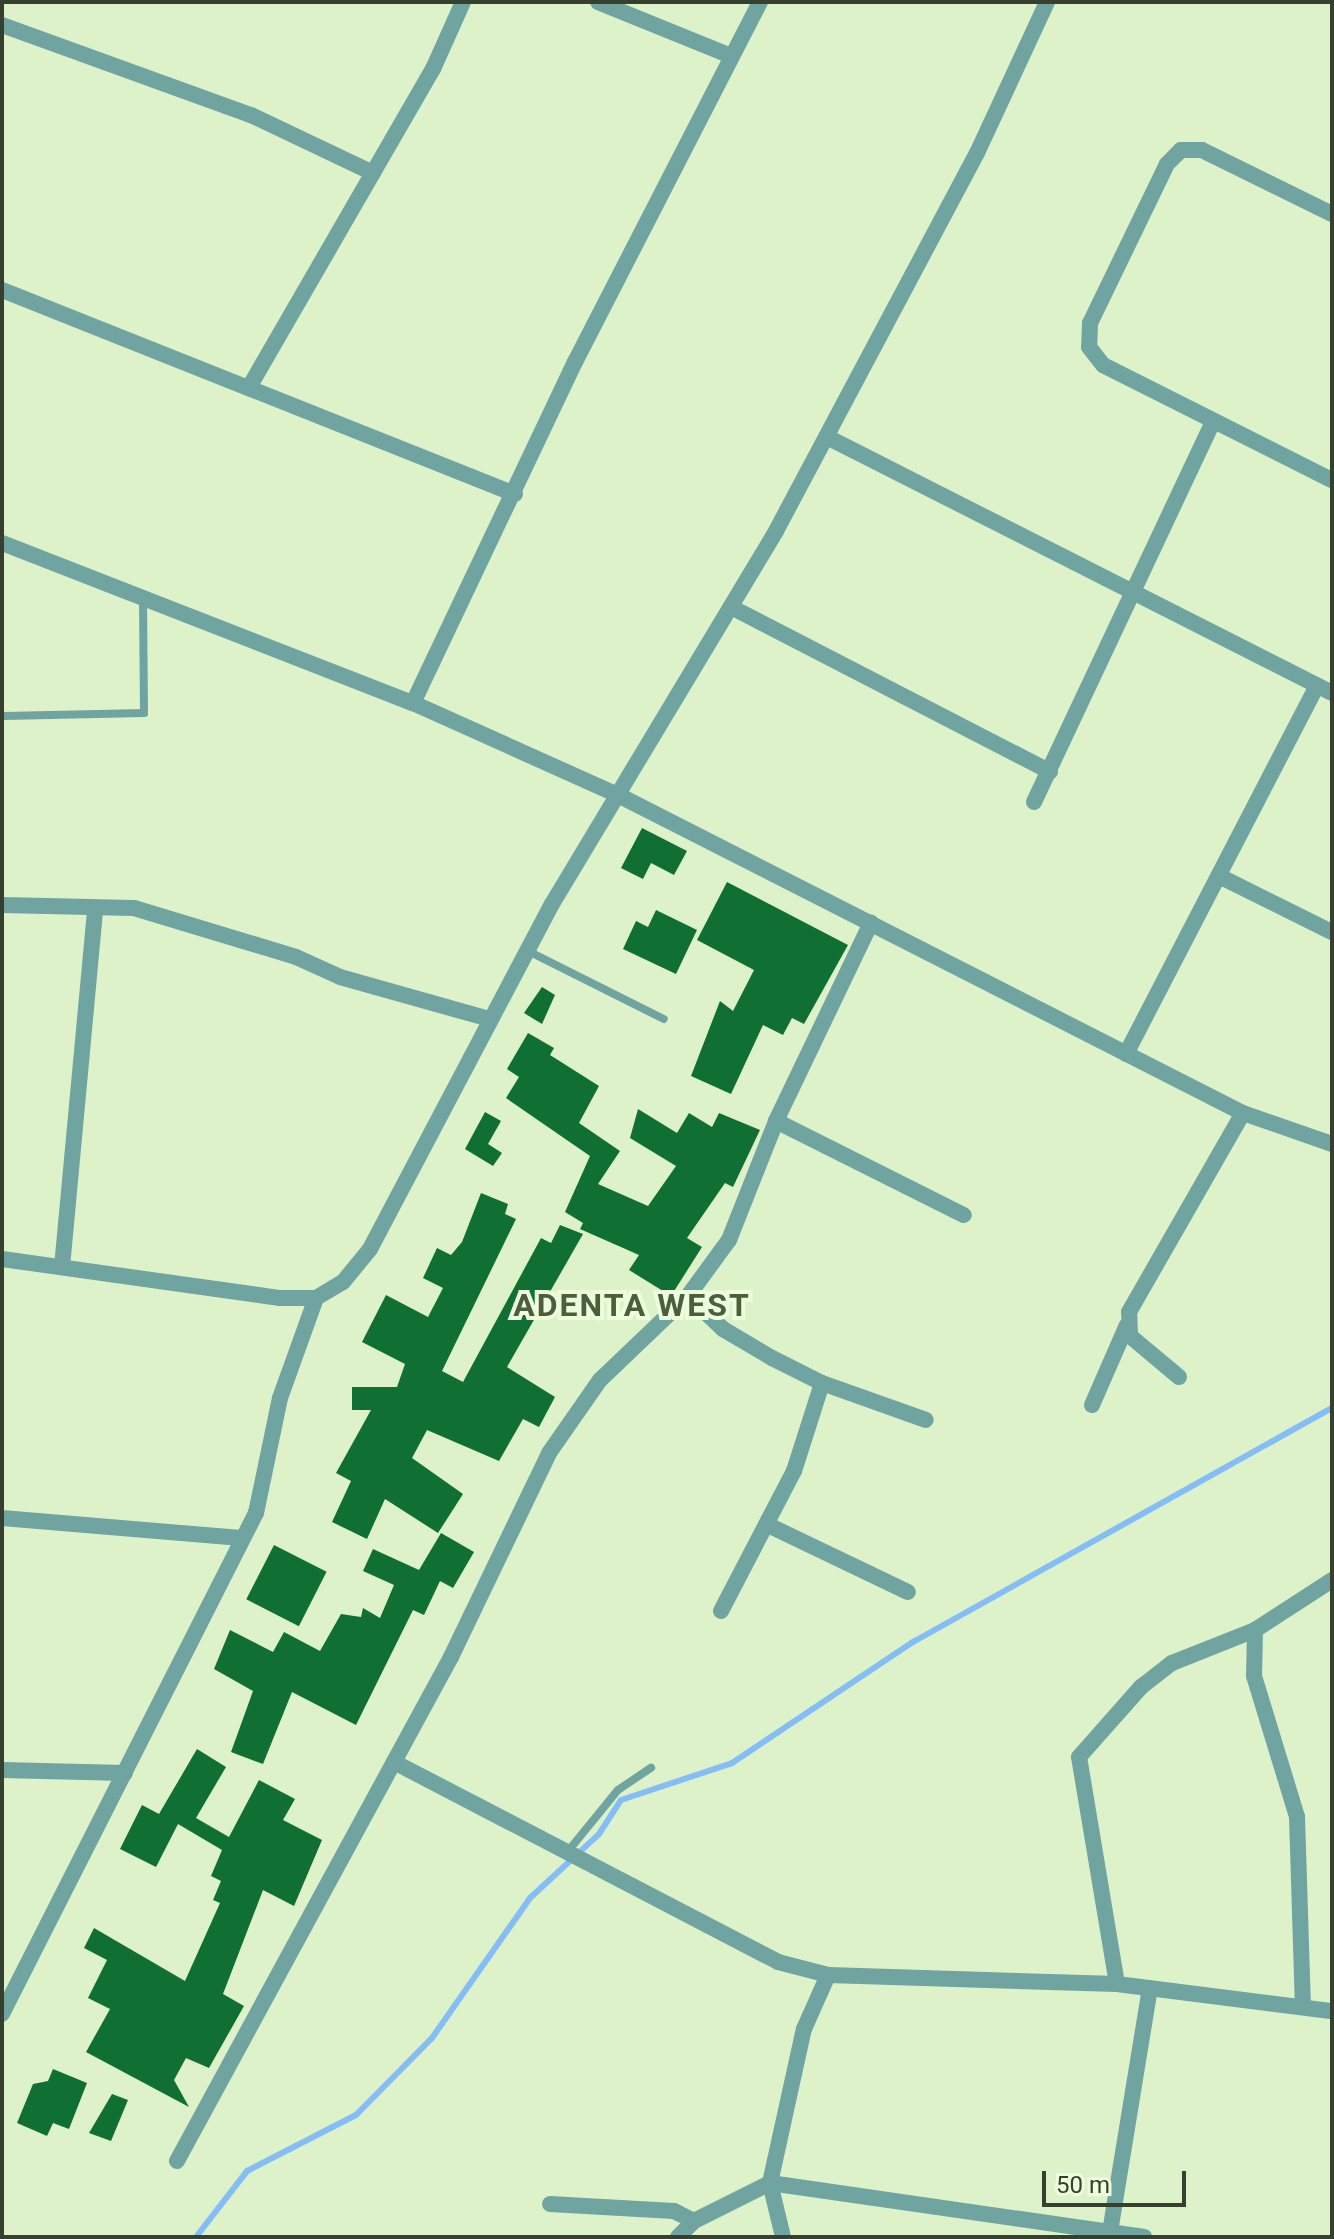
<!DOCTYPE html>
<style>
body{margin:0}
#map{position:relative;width:1334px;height:2239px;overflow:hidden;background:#def2c9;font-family:Roboto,sans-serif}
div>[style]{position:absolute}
.stream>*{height:6px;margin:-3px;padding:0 3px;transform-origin:3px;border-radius:3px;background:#85bef7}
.building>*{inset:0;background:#106f32;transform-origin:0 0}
.service>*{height:8px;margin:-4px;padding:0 4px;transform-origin:4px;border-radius:4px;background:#6fa4a0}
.minor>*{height:16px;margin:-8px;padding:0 8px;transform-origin:8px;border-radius:8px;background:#6fa4a0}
span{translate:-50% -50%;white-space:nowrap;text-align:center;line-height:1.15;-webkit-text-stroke:8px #edfedd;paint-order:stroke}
.district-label{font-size:32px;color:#4d5e3a;font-weight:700;letter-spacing:2px}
.frame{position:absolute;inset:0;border:4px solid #373f2f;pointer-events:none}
.scale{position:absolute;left:1042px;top:2171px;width:144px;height:36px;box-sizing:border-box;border:4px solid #373f2f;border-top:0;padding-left:10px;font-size:24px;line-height:28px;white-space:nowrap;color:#373f2f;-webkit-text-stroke:6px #edfedd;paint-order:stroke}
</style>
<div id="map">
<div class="stream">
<i style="left:196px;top:2237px;width:83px;rotate:-52.3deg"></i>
<i style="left:247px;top:2171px;width:123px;rotate:-27.2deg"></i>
<i style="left:356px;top:2115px;width:108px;rotate:-45.4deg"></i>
<i style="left:432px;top:2038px;width:171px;rotate:-55deg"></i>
<i style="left:530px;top:1898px;width:94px;rotate:-42.8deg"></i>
<i style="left:599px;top:1834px;width:40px;rotate:-57.1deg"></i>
<i style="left:621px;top:1800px;width:117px;rotate:-18.4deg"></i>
<i style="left:732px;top:1763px;width:218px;rotate:-33.8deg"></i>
<i style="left:913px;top:1642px;width:480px;rotate:-29.2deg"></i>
</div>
<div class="building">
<i style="clip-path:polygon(642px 828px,687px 851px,674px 875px,651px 863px,643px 879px,621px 868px)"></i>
<i style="clip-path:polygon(727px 882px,848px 945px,804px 1024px,792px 1018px,783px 1035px,763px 1025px,731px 1094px,691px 1076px,720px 1001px,733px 1011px,754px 970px,697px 940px)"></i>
<i style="clip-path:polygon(656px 910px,697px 930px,676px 974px,623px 949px,636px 921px,648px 927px)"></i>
<i style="clip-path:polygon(542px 987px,555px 995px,542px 1024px,524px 1013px)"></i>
<i style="clip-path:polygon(528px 1033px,554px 1048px,550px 1055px,599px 1086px,579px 1123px,620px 1151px,598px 1184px,648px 1206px,676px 1166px,630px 1138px,638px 1109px,677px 1133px,689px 1113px,712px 1127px,719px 1113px,760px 1130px,733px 1187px,725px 1183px,687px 1238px,702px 1247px,671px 1296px,629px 1270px,639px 1255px,580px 1229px,583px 1223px,565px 1212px,590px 1156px,506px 1098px,519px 1077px,507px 1069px)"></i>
<i style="clip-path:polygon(485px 1112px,501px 1121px,488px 1144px,502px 1153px,493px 1166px,465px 1149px)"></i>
<i style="clip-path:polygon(481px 1193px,508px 1204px,505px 1214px,516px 1219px,442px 1371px,463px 1382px,541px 1238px,551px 1243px,560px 1225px,583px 1234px,507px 1367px,555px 1397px,539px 1427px,523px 1419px,499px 1461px,427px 1430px,412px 1458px,463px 1494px,438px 1533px,385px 1499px,367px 1539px,332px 1522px,351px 1481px,336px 1473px,371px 1410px,352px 1410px,352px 1387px,397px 1387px,405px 1364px,362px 1342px,386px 1295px,428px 1317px,443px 1288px,423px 1278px,437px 1248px,451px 1255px,462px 1242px)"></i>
<i style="clip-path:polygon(441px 1533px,474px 1552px,453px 1588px,440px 1581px,424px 1615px,413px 1610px,356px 1725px,292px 1692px,263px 1764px,231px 1752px,253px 1691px,214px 1669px,230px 1630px,273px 1652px,284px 1632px,320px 1651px,341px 1614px,361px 1617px,363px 1608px,380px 1618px,394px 1585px,363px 1571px,373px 1549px,419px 1570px)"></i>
<i style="left:274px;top:1545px;width:59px;height:61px;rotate:27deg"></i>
<i style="clip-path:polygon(197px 1749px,226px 1767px,196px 1818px,229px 1837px,259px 1780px,295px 1799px,283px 1820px,322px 1840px,294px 1906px,263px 1890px,223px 1994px,244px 2006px,209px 2068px,186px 2058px,174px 2080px,189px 2107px,86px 2052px,110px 2009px,88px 1998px,107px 1960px,84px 1948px,94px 1928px,185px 1981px,220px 1903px,213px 1900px,221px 1881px,211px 1876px,222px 1850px,178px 1824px,156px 1867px,120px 1849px,142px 1805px,159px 1814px)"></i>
<i style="clip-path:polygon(53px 2069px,87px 2083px,69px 2129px,53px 2123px,47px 2136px,17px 2123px,33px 2084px,48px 2081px)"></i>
<i style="clip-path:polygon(112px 2094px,128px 2100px,111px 2141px,89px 2133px)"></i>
</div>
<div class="service">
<i style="left:4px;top:716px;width:140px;rotate:-1.2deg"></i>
<i style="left:144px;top:713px;width:113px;rotate:-90.5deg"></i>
<i style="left:526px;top:950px;width:154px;rotate:26.6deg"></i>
<i style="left:569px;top:1850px;width:77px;rotate:-50.8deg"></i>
<i style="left:618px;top:1790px;width:40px;rotate:-34deg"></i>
</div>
<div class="minor">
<i style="left:598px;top:2px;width:144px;rotate:22.1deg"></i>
<i style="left:2px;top:25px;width:265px;rotate:19.9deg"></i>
<i style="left:251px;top:115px;width:135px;rotate:25.4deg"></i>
<i style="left:1332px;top:214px;width:145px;rotate:-153.8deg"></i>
<i style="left:1202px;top:150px;width:21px;rotate:180deg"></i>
<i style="left:1181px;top:150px;width:20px;rotate:135deg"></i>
<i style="left:1167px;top:164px;width:177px;rotate:115.8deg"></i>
<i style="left:1090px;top:323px;width:24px;rotate:92deg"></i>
<i style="left:1089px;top:347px;width:23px;rotate:52deg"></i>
<i style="left:1103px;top:365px;width:256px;rotate:26.7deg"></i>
<i style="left:2px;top:290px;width:552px;rotate:21.69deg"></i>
<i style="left:251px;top:384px;width:364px;rotate:-60deg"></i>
<i style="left:433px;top:69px;width:73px;rotate:-65.9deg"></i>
<i style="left:827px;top:437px;width:566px;rotate:26.88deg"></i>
<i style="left:2px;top:543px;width:441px;rotate:21.3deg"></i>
<i style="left:413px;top:703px;width:227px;rotate:24.2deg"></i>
<i style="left:620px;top:796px;width:699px;rotate:26.97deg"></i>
<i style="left:1243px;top:1113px;width:94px;rotate:19.2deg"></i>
<i style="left:731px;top:607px;width:359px;rotate:27.3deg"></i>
<i style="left:413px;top:703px;width:378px;rotate:-64.6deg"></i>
<i style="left:575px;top:362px;width:405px;rotate:-62.8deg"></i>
<i style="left:1034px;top:802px;width:421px;rotate:-64.8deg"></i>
<i style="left:1219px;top:876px;width:126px;rotate:26.4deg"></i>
<i style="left:2px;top:905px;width:132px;rotate:1.3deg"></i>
<i style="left:134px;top:908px;width:169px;rotate:16.8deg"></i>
<i style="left:296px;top:957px;width:48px;rotate:24.4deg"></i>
<i style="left:340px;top:977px;width:152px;rotate:15.7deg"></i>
<i style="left:1126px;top:1054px;width:415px;rotate:-62.6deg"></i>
<i style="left:776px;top:1121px;width:210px;rotate:26.6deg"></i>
<i style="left:2px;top:1259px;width:281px;rotate:8deg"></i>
<i style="left:280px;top:1298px;width:36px"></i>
<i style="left:316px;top:1298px;width:31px;rotate:-31deg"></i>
<i style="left:343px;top:1282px;width:43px;rotate:-50.7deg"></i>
<i style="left:370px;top:1249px;width:390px;rotate:-62.2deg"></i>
<i style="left:552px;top:904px;width:435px;rotate:-59deg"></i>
<i style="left:776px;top:531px;width:428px;rotate:-62deg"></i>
<i style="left:977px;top:153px;width:166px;rotate:-65.1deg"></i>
<i style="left:62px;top:1267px;width:360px;rotate:-84.7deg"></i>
<i style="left:688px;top:1296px;width:48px;rotate:43.3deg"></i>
<i style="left:723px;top:1329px;width:57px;rotate:30.6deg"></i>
<i style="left:772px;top:1358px;width:56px;rotate:26.6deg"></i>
<i style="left:822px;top:1383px;width:110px;rotate:19.6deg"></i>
<i style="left:1179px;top:1377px;width:64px;rotate:-140.1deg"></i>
<i style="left:1130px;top:1336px;width:24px;rotate:-92deg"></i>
<i style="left:1129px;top:1312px;width:229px;rotate:-60.2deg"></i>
<i style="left:1092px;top:1405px;width:87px;rotate:-66.4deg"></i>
<i style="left:2px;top:1518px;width:240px;rotate:4.8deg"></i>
<i style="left:768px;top:1525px;width:155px;rotate:25.6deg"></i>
<i style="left:721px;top:1611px;width:158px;rotate:-62.5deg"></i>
<i style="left:794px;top:1471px;width:92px;rotate:-72.3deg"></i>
<i style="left:1255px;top:1630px;width:46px;rotate:91.2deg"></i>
<i style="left:1254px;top:1676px;width:147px;rotate:73deg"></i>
<i style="left:1297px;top:1817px;width:190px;rotate:88.2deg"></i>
<i style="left:394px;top:1762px;width:433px;rotate:27.5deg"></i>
<i style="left:778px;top:1962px;width:52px;rotate:14.6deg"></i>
<i style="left:828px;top:1975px;width:289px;rotate:1.8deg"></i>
<i style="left:1117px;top:1984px;width:217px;rotate:7.2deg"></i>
<i style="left:2px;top:1770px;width:123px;rotate:1.4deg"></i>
<i style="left:1117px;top:1984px;width:230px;rotate:-99.5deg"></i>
<i style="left:1079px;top:1757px;width:94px;rotate:-48.5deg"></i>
<i style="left:1141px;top:1687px;width:39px;rotate:-38deg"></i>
<i style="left:1172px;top:1663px;width:89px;rotate:-21.7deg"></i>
<i style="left:1255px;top:1630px;width:92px;rotate:-33deg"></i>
<i style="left:2px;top:2014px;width:562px;rotate:-63.12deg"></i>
<i style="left:256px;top:1513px;width:117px;rotate:-78.2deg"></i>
<i style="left:280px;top:1398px;width:106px;rotate:-70.2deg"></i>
<i style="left:177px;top:2161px;width:574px;rotate:-61.47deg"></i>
<i style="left:451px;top:1657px;width:226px;rotate:-64.3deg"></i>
<i style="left:549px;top:1453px;width:89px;rotate:-55.1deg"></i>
<i style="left:600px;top:1380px;width:122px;rotate:-43.7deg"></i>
<i style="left:688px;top:1296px;width:69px;rotate:-53.8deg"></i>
<i style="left:729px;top:1240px;width:128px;rotate:-68.4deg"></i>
<i style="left:776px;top:1121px;width:220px;rotate:-64.4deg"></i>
<i style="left:550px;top:2204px;width:124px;rotate:3.2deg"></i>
<i style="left:674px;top:2211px;width:22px;rotate:27deg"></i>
<i style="left:1110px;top:2232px;width:247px;rotate:-80.7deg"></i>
<i style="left:678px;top:2237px;width:23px;rotate:-45deg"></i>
<i style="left:694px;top:2221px;width:85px;rotate:-26.6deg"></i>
<i style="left:770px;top:2183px;width:378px;rotate:8.2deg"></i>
<i style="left:783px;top:2237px;width:56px;rotate:-103.5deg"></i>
<i style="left:770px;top:2183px;width:158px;rotate:-77.6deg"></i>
<i style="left:804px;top:2029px;width:59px;rotate:-66deg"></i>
</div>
<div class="district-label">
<span style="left:632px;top:1305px">ADENTA WEST</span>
</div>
<div class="frame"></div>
<div class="scale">50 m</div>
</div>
